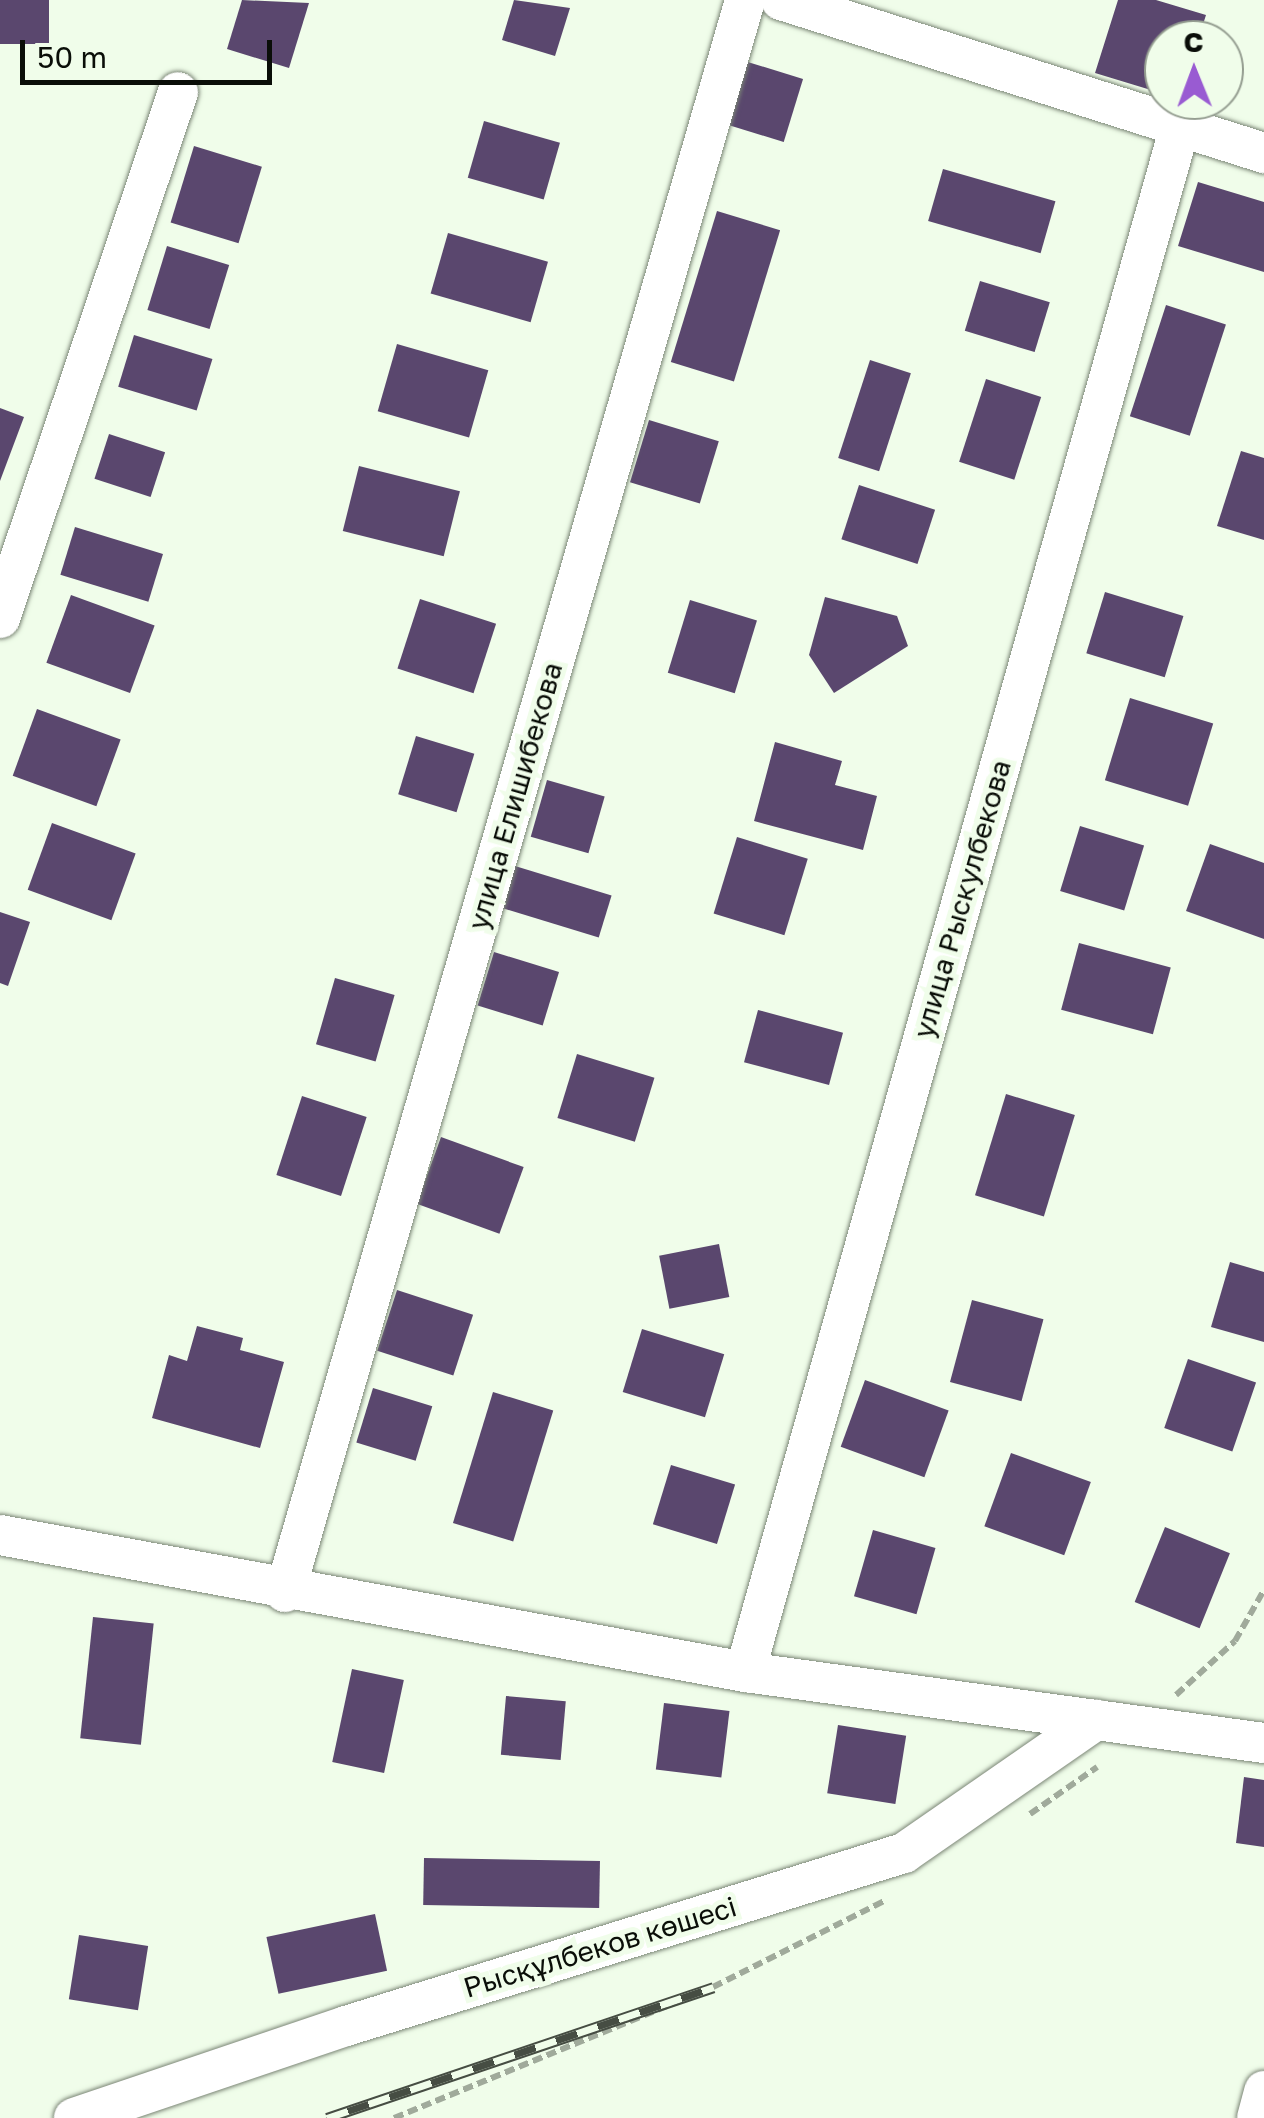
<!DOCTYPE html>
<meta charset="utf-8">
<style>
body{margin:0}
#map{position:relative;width:1264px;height:2118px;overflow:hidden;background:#f0fdea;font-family:"Golos Text",sans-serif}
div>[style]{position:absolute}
.building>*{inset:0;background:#5a476e;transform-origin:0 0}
.path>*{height:6px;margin-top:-3px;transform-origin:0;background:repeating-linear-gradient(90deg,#a0aa9b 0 10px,transparent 0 15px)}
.roads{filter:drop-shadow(0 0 2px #7b8676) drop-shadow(0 0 2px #7b8676)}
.minor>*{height:40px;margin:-20px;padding:0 20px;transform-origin:20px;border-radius:20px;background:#fff}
.rail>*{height:11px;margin-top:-5.5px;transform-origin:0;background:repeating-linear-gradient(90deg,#f0fdea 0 22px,#464d43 0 44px);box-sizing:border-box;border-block:2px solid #464d43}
span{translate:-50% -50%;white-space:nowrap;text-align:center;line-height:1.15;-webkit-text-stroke:10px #f0fdea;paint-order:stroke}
.street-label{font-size:28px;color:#0a0e08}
.north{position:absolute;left:1144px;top:20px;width:100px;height:100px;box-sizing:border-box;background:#f0fdea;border:2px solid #949d90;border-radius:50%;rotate:359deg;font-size:28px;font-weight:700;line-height:40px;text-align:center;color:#0a0e08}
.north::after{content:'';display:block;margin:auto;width:35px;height:45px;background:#995bd2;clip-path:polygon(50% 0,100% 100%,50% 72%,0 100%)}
.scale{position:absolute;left:20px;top:40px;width:252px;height:45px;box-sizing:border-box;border:5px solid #0a0e08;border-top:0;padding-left:12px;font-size:30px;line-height:35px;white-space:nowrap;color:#0a0e08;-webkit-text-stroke:8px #f0fdea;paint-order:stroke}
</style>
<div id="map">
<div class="building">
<i style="left:0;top:0;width:49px;height:44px"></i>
<i style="clip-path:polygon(242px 0,309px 3px,289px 68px,227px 49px)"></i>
<i style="clip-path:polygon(514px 0,570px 8px,555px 56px,502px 40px)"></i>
<i style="clip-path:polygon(1118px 0,1156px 0,1206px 15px,1198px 40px,1164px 40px,1164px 94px,1095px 73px)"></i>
<i style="left:738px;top:59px;width:68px;height:66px;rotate:17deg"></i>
<i style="left:484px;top:121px;width:79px;height:59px;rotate:16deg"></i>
<i style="left:194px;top:146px;width:71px;height:80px;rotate:17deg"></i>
<i style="left:943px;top:169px;width:117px;height:54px;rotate:16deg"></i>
<i style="clip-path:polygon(1198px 182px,1264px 202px,1264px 272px,1178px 246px)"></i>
<i style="left:717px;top:211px;width:66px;height:158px;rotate:17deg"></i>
<i style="left:448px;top:233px;width:104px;height:63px;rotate:16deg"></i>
<i style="left:167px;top:246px;width:65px;height:67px;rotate:17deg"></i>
<i style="left:980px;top:281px;width:73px;height:52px;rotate:17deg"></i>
<i style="left:1166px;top:305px;width:63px;height:117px;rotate:18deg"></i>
<i style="left:134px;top:335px;width:82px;height:54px;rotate:17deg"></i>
<i style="left:397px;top:344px;width:95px;height:70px;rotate:16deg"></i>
<i style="left:870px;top:360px;width:43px;height:103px;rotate:18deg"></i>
<i style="left:986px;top:379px;width:58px;height:87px;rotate:18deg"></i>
<i style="clip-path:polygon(0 408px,24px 417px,0 481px)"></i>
<i style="left:649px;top:420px;width:73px;height:65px;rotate:17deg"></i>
<i style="left:109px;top:434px;width:59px;height:47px;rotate:18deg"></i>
<i style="clip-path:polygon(1241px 451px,1264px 458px,1264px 540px,1217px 526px)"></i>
<i style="left:359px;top:466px;width:104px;height:67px;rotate:14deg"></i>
<i style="left:859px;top:485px;width:80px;height:57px;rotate:18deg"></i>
<i style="left:75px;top:527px;width:92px;height:50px;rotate:17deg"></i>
<i style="left:1105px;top:592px;width:82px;height:64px;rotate:17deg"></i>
<i style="left:71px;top:595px;width:89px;height:72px;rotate:20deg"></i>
<i style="clip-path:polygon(825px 597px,897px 616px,908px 646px,834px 693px,809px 655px)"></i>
<i style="left:420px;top:599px;width:80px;height:73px;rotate:18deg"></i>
<i style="left:690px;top:600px;width:70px;height:76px;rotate:17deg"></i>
<i style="left:1130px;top:698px;width:87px;height:86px;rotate:17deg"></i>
<i style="left:37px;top:709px;width:89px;height:71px;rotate:20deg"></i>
<i style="left:416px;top:736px;width:61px;height:61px;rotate:17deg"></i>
<i style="clip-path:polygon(775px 742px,842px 761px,835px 785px,877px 796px,863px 850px,754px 821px)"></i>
<i style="left:547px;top:780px;width:60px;height:59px;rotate:16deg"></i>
<i style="left:52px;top:823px;width:89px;height:71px;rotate:20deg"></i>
<i style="left:1080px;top:826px;width:67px;height:68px;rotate:17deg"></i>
<i style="left:737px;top:837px;width:74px;height:80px;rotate:17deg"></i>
<i style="clip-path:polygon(1210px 844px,1264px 863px,1264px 939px,1186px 911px)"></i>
<i style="left:515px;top:866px;width:101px;height:44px;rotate:17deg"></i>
<i style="clip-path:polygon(0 912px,30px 922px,8px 986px,0 983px)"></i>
<i style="left:1079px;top:943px;width:95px;height:69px;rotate:15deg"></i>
<i style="left:494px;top:952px;width:68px;height:56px;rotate:17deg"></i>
<i style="left:335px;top:978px;width:62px;height:69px;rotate:16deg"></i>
<i style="left:758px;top:1010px;width:88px;height:54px;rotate:15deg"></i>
<i style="left:577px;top:1054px;width:81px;height:67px;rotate:17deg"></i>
<i style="left:1006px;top:1094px;width:72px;height:106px;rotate:17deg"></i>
<i style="left:302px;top:1096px;width:68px;height:83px;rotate:18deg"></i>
<i style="left:441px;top:1137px;width:88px;height:71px;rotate:20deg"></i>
<i style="left:719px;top:1244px;width:54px;height:61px;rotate:79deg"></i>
<i style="clip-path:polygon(1230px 1262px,1264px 1272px,1264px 1342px,1211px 1327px)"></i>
<i style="left:397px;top:1290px;width:80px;height:64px;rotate:18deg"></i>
<i style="left:972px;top:1300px;width:74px;height:85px;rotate:15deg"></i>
<i style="clip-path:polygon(197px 1326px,243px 1338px,240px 1350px,284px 1362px,260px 1448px,152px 1418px,169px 1355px,187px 1361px)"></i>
<i style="left:642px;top:1329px;width:86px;height:66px;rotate:17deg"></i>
<i style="left:1188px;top:1359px;width:72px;height:73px;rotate:19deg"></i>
<i style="left:865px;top:1380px;width:89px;height:71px;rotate:20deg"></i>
<i style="left:373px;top:1388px;width:62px;height:57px;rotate:17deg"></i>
<i style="left:493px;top:1392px;width:63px;height:137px;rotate:17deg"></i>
<i style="left:1011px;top:1453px;width:85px;height:78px;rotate:20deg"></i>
<i style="left:671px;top:1465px;width:67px;height:62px;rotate:17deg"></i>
<i style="left:1165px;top:1527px;width:70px;height:81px;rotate:22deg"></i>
<i style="left:873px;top:1530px;width:65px;height:69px;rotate:16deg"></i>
<i style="left:93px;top:1617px;width:61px;height:122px;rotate:6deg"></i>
<i style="left:352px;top:1669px;width:53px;height:95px;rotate:12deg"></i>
<i style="left:506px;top:1696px;width:60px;height:59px;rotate:5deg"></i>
<i style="left:664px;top:1703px;width:66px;height:67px;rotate:7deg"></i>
<i style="left:838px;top:1725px;width:69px;height:69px;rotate:9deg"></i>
<i style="clip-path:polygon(1244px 1777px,1264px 1780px,1264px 1847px,1236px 1843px)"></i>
<i style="left:424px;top:1858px;width:176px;height:47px;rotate:1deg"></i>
<i style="left:375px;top:1914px;width:58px;height:111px;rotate:78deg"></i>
<i style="left:79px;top:1935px;width:70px;height:65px;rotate:9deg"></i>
</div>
<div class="path">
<i style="left:1176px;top:1695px;width:80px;rotate:-42.5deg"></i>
<i style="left:1235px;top:1641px;width:59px;rotate:-60.4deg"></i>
<i style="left:1030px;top:1814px;width:82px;rotate:-35deg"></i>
<i style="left:394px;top:2118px;width:345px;rotate:-22.3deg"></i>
<i style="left:713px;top:1987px;width:194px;rotate:-26.7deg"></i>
</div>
<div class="roads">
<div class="minor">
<i style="left:781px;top:0;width:507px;rotate:17.58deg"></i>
<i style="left:0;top:618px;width:555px;rotate:-71.3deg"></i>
<i style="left:0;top:1535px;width:757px;rotate:10.42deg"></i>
<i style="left:745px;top:1672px;width:524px;rotate:7.79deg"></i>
<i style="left:285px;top:1592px;width:1657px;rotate:-73.88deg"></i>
<i style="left:745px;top:1672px;width:1606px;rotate:-74.28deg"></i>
<i style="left:74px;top:2118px;width:287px;rotate:-18.7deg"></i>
<i style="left:346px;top:2026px;width:584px;rotate:-17.23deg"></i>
<i style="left:904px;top:1853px;width:234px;rotate:-34.7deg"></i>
<i style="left:1257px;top:2118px;width:28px;rotate:-75deg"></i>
</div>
</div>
<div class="rail">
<i style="left:327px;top:2118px;width:408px;rotate:-18.7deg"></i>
</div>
<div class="street-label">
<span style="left:515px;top:796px;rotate:-74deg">улица Елишибекова</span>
<span style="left:962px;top:899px;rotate:-74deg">улица Рыскулбекова</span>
<span style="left:600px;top:1947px;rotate:-17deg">Рысқұлбеков көшесі</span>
</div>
<div class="north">С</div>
<div class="scale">50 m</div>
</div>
